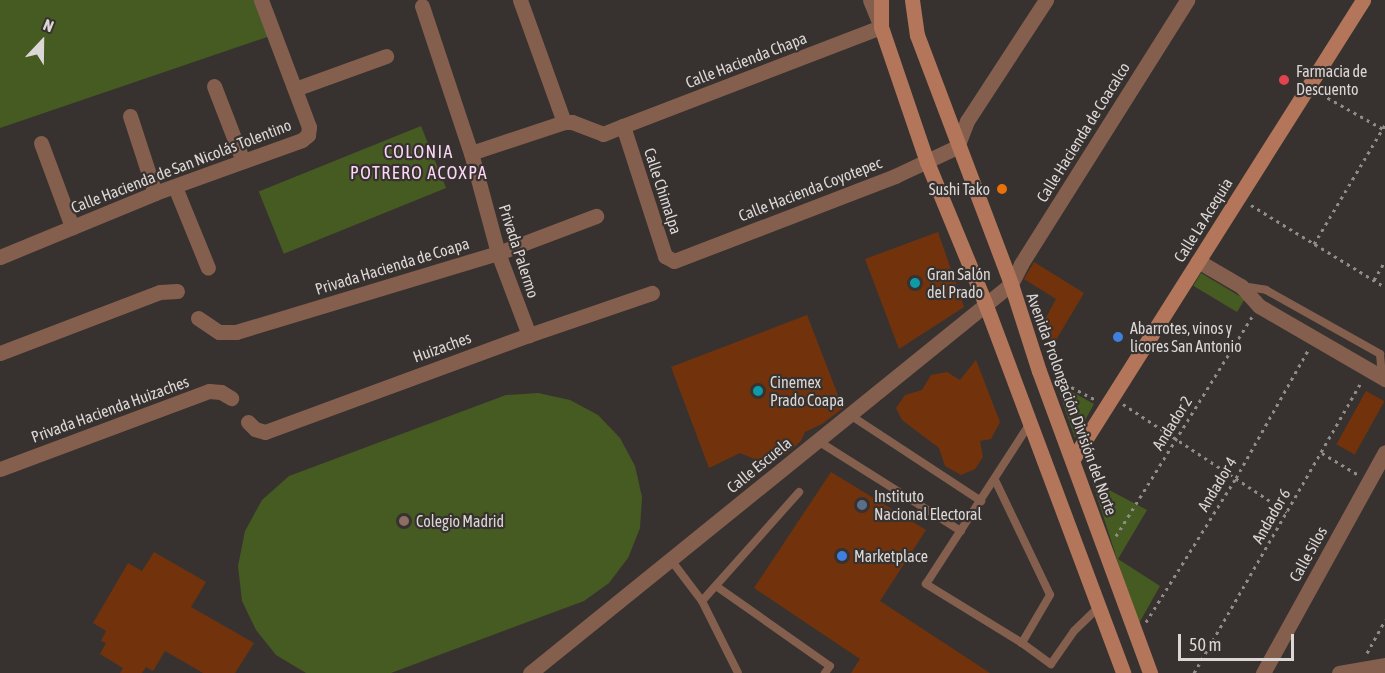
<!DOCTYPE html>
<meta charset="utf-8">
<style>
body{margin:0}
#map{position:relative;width:1385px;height:673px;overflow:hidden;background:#37322f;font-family:"Asap Condensed",sans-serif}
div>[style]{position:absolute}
.green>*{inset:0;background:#465b21;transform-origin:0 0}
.building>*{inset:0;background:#72330c;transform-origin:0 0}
.path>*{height:3px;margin-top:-1.5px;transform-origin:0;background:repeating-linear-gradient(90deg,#908c8a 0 3px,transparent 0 7.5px)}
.lane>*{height:8px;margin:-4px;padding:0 4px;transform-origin:4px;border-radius:4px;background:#855f4e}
.street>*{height:15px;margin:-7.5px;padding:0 7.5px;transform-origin:7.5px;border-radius:7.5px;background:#855f4e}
.secondary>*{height:15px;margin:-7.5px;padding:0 7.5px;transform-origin:7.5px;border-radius:7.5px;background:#b3765b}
.dots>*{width:16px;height:16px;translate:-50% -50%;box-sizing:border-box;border:3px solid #37322f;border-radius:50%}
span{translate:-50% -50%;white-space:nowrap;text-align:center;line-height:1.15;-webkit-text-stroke:4.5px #37322f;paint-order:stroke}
.street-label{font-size:16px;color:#dbd7d6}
.poi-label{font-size:16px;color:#dbd7d6}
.left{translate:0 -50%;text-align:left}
.right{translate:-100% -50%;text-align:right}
.neighbourhood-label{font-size:18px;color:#fcd6f7;letter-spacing:1.5px}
.north{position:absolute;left:12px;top:12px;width:60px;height:60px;-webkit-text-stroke:4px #37322f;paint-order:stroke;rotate:22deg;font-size:16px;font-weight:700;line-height:24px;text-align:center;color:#dbd7d6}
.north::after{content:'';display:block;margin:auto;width:21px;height:27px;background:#dbd7d6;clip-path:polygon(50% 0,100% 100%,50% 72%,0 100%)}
.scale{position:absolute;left:1178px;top:634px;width:116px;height:27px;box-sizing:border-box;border:3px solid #dbd7d6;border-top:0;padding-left:8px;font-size:18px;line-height:21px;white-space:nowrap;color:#dbd7d6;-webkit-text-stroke:4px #37322f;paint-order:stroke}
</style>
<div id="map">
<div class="green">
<i style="clip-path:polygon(0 0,258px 0,273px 35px,0 128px)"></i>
<i style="left:421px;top:126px;width:67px;height:175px;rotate:68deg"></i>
<i style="left:1201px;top:273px;width:51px;height:15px;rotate:31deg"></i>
<i style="clip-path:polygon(1056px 383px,1094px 404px,1075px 438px)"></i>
<i style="clip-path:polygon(538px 393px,570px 400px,598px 415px,620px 438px,635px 466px,642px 497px,640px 528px,628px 558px,609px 583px,584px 601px,391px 673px,306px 673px,276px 655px,256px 630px,242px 601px,238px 566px,245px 531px,262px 500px,289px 476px,506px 395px)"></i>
<i style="clip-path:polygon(1092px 481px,1147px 510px,1118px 559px,1160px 586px,1138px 625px)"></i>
</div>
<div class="building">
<i style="clip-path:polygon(938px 232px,964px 307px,899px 349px,865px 259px)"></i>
<i style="clip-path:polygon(1034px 262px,1084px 293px,1050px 350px,1041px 327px,1056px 299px,1024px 279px)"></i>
<i style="clip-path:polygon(807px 315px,843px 408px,822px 424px,805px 432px,801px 441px,786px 454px,759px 461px,740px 453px,709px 468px,671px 367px)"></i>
<i style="clip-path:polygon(976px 360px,1000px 422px,991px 439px,980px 441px,983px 457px,975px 469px,961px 475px,945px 466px,939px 448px,902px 420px,896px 408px,905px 395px,922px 390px,931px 375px,947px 372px,960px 380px)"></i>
<i style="left:1366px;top:391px;width:21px;height:61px;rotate:29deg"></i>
<i style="clip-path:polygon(831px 472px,926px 530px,880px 601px,990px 673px,851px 673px,860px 659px,754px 588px)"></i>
<i style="clip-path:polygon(154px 552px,206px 582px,191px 607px,254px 643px,235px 673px,203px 673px,165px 651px,153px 671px,146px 667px,142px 673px,120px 673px,123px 668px,100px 654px,106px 643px,101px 641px,106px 631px,93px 623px,128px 563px,142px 571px)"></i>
</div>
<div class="path">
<i style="left:1321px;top:94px;width:73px;rotate:29.4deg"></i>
<i style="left:1251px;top:205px;width:157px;rotate:31.5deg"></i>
<i style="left:1314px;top:244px;width:139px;rotate:-59.2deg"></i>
<i style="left:1374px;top:280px;width:22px;rotate:-60deg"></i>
<i style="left:1058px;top:380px;width:41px;rotate:27.8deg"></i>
<i style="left:1123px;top:404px;width:196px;rotate:33.4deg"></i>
<i style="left:1322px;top:453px;width:41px;rotate:31deg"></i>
<i style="left:1116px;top:536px;width:258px;rotate:-58.2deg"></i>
<i style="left:1146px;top:622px;width:170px;rotate:-58deg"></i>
<i style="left:1236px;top:478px;width:147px;rotate:-60.6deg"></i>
<i style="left:1367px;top:653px;width:38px;rotate:-61deg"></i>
<i style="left:1194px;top:673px;width:337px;rotate:-60.1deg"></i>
</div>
<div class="lane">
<i style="left:1242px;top:286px;width:24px;rotate:9deg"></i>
<i style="left:1266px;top:290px;width:131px;rotate:29.3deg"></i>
<i style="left:1380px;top:354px;width:23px;rotate:85deg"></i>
<i style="left:850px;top:415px;width:157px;rotate:33.3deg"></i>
<i style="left:818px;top:441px;width:169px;rotate:32.2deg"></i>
<i style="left:995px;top:480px;width:127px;rotate:64.4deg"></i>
<i style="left:1050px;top:595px;width:56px;rotate:120.3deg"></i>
<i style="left:1022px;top:643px;width:113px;rotate:-148.4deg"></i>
<i style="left:926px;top:584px;width:192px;rotate:-57.1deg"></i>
<i style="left:671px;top:560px;width:51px;rotate:52.9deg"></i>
<i style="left:702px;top:601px;width:80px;rotate:63.4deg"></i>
<i style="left:716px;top:586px;width:139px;rotate:35.1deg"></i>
<i style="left:830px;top:666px;width:9px;rotate:126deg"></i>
<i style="left:702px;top:601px;width:146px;rotate:-48.3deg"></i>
<i style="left:1022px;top:643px;width:36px;rotate:36deg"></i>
<i style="left:1051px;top:664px;width:40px;rotate:-55.1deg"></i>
<i style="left:1074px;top:631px;width:35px;rotate:-44deg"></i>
</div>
<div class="street">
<i style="left:520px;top:0;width:130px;rotate:70.2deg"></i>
<i style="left:422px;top:6px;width:155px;rotate:71.6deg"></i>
<i style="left:471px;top:153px;width:104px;rotate:74.9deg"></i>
<i style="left:498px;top:253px;width:88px;rotate:69.3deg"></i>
<i style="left:214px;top:86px;width:80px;rotate:68.9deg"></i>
<i style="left:295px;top:89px;width:97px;rotate:-19.9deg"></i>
<i style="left:130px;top:116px;width:81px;rotate:72deg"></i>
<i style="left:623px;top:126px;width:137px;rotate:72.1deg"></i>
<i style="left:665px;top:256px;width:10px;rotate:29deg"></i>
<i style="left:674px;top:261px;width:237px;rotate:-21deg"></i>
<i style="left:895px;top:176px;width:68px;rotate:-25.1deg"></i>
<i style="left:957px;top:147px;width:28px;rotate:-69deg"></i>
<i style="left:967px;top:121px;width:145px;rotate:-56.9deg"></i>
<i style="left:41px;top:143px;width:90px;rotate:69.7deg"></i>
<i style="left:471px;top:153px;width:98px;rotate:-18.4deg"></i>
<i style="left:564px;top:122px;width:8px"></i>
<i style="left:572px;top:122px;width:33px;rotate:21deg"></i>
<i style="left:603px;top:134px;width:22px;rotate:-22deg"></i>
<i style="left:623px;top:126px;width:276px;rotate:-21deg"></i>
<i style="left:881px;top:27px;width:29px;rotate:-112deg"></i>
<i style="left:175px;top:187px;width:87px;rotate:67.8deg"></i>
<i style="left:0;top:257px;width:168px;rotate:-22.4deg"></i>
<i style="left:155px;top:193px;width:156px;rotate:-19.8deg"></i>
<i style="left:302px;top:140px;width:8px;rotate:-40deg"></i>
<i style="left:308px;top:135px;width:8px;rotate:-83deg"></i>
<i style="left:309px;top:127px;width:136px;rotate:-110.7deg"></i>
<i style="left:1198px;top:261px;width:50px;rotate:30.2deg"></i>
<i style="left:1241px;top:286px;width:27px;rotate:48deg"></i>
<i style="left:1259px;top:306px;width:146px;rotate:30.1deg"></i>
<i style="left:198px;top:318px;width:25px;rotate:34deg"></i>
<i style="left:219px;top:332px;width:17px"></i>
<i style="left:236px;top:332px;width:274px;rotate:-16.8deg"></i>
<i style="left:498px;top:253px;width:105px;rotate:-20.7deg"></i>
<i style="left:0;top:353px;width:171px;rotate:-20.9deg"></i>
<i style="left:160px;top:292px;width:17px;rotate:-3deg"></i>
<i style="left:248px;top:422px;width:10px;rotate:45deg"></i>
<i style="left:255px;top:429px;width:10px;rotate:17deg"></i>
<i style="left:265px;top:432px;width:281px;rotate:-20.2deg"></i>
<i style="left:529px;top:335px;width:130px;rotate:-18.9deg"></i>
<i style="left:0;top:469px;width:223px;rotate:-20.5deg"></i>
<i style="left:209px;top:391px;width:12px;rotate:5deg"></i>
<i style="left:221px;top:392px;width:12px;rotate:31deg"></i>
<i style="left:530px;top:673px;width:619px;rotate:-38.96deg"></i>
<i style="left:1011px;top:284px;width:22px;rotate:-63deg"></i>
<i style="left:1021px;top:264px;width:312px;rotate:-57.8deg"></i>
<i style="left:1263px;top:673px;width:252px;rotate:-61.1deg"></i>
<i style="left:1339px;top:673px;width:47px;rotate:-9.9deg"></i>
</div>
<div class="secondary">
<i style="left:881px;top:0;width:27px;rotate:90deg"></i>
<i style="left:881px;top:27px;width:143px;rotate:71.2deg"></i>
<i style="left:927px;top:162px;width:152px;rotate:67.6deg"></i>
<i style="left:985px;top:303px;width:395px;rotate:69.5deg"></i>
<i style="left:912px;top:0;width:35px;rotate:82deg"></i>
<i style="left:917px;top:35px;width:266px;rotate:69.3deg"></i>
<i style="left:1011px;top:284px;width:91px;rotate:72.2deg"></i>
<i style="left:1039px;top:371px;width:322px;rotate:69.8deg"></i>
<i style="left:1073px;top:459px;width:543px;rotate:-57.71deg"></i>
</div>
<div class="dots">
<i style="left:1284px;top:80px;background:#e0444e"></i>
<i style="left:1002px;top:189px;background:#e8710a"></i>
<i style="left:915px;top:283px;background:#0f9aa8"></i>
<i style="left:1118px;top:337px;background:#3f7fe0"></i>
<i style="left:758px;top:391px;background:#0f9aa8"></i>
<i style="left:862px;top:505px;background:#5c6f8a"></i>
<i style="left:404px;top:521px;background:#8d6e63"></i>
<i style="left:842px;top:556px;background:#3f7fe0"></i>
</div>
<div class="street-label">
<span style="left:746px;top:60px;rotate:-21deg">Calle Hacienda Chapa</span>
<span style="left:1083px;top:132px;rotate:-58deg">Calle Hacienda de Coacalco</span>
<span style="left:181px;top:166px;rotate:-21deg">Calle Hacienda de San Nicolás Tolentino</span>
<span style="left:810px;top:189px;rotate:-21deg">Calle Hacienda Coyotepec</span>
<span style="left:663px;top:191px;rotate:72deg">Calle Chimalpa</span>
<span style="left:1203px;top:220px;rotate:-58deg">Calle La Acequia</span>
<span style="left:519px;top:251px;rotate:72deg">Privada Palermo</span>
<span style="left:392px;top:266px;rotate:-17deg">Privada Hacienda de Coapa</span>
<span style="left:442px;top:347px;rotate:-20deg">Huizaches</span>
<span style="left:1072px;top:404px;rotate:70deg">Avenida Prolongación División del Norte</span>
<span style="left:110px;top:409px;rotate:-20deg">Privada Hacienda Huizaches</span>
<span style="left:1172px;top:423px;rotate:-58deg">Andador 2</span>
<span style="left:759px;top:465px;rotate:-39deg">Calle Escuela</span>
<span style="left:1217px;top:484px;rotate:-59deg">Andador 4</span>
<span style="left:1271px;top:516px;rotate:-60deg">Andador 6</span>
<span style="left:1308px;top:554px;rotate:-61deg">Calle Silos</span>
</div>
<div class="poi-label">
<span class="left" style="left:1296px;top:80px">Farmacia de<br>Descuento</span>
<span class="right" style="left:990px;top:189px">Sushi Tako</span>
<span class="left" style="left:927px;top:283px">Gran Salón<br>del Prado</span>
<span class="left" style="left:1130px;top:337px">Abarrotes, vinos y<br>licores San Antonio</span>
<span class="left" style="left:770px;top:391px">Cinemex<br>Prado Coapa</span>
<span class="left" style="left:874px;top:505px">Instituto<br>Nacional Electoral</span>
<span class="left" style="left:416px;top:521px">Colegio Madrid</span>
<span class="left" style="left:854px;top:556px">Marketplace</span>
</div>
<div class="neighbourhood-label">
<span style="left:419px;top:163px">COLONIA<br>POTRERO ACOXPA</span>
</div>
<div class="north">N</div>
<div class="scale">50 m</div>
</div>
